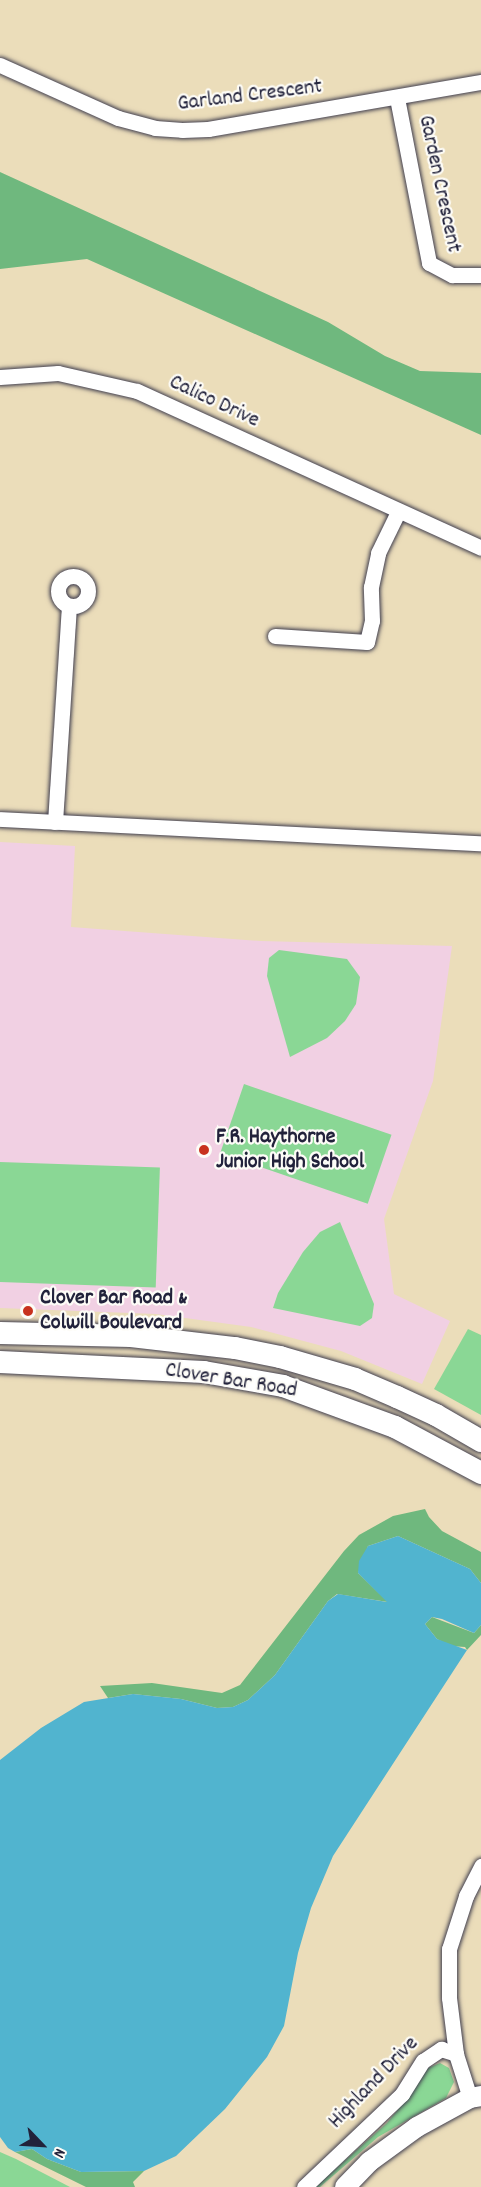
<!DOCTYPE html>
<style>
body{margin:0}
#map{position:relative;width:481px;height:2187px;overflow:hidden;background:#ebddba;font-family:Dekko,sans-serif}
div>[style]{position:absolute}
.built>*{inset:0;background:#f1d0e3}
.green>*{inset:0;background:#8ad795;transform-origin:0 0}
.forest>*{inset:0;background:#6fb87e}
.water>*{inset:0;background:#51b4cf}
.roads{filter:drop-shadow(0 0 2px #403e4e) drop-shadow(0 0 2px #403e4e)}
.minor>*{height:15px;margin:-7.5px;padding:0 7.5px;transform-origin:7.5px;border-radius:7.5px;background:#fff}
.minor>.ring{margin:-7.5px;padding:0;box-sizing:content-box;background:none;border:15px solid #fff;border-radius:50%}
.tertiary>*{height:20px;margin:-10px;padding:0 10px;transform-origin:10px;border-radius:10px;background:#fff}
.secondary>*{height:22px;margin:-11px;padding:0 11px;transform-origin:11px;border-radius:11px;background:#fff}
.dots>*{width:16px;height:16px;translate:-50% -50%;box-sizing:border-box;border:3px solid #fdfcf7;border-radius:50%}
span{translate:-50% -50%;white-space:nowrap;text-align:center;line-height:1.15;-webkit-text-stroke:4.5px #fdfcf7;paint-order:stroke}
.street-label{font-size:22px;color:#22223b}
.poi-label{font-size:22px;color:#22223b;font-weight:700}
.left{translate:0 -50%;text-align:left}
.north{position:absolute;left:12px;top:2115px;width:60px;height:60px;-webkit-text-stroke:4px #fdfcf7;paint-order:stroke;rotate:115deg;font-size:16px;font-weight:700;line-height:24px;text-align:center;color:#22223b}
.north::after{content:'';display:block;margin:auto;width:21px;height:27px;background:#22223b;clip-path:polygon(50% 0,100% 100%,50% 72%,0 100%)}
</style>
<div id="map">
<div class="built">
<i style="clip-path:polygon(0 842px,75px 846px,71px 927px,261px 941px,452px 946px,433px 1081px,384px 1219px,394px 1294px,450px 1321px,422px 1384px,341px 1351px,251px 1327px,156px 1314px,0 1308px)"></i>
</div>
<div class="green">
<i style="clip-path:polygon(279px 950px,347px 959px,360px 977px,356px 1004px,345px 1021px,327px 1038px,290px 1057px,267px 976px,269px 958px)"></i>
<i style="left:244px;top:1084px;width:156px;height:73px;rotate:19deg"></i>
<i style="left:0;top:1162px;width:160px;height:120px;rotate:2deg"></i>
<i style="clip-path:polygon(340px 1222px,374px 1304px,372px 1318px,360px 1326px,273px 1308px,278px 1293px,303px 1252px,320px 1232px)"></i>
<i style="clip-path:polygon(468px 1329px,481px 1335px,481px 1415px,434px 1389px)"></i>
<i style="clip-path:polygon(440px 2063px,449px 2068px,454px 2082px,446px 2098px,378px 2137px,320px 2187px,315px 2187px,387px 2123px,413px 2091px,428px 2068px)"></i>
<i style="clip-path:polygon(0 2152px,16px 2159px,70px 2187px,0 2187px)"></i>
</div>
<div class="forest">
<i style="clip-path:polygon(0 172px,328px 322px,385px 356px,420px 371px,481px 373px,481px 435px,87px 259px,0 269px)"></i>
<i style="clip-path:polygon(425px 1509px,429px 1517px,442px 1531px,481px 1552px,481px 1583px,470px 1569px,398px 1536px,368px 1546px,358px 1573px,388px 1602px,337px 1594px,328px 1601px,275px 1675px,248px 1700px,233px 1707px,217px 1708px,181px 1699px,133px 1694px,108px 1698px,100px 1686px,152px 1683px,222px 1693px,240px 1685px,344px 1551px,359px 1535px,393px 1516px)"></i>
<i style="clip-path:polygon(432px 1617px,474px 1633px,481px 1625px,481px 1635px,467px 1650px,465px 1647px,450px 1646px,437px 1639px,425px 1624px)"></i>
<i style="clip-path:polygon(32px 2149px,47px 2159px,81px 2172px,144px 2171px,133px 2182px,135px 2187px,86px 2187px,15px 2152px)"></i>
</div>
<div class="water">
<i style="clip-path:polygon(398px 1536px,470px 1569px,481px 1583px,481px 1625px,474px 1633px,442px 1619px,432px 1617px,425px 1624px,437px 1639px,467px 1650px,333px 1856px,311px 1908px,298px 1953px,284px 2026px,267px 2057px,225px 2109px,176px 2156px,144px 2171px,81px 2172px,47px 2159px,32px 2149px,15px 2152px,8px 2148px,0 2137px,0 1760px,41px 1728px,84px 1702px,133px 1694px,181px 1699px,217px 1708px,233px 1707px,248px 1700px,275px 1675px,328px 1601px,338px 1594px,387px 1602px,358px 1573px,359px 1561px,368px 1546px)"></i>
</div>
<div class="roads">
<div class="minor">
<i style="left:0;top:65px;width:129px;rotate:24.2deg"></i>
<i style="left:118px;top:118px;width:38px;rotate:15deg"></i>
<i style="left:155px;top:128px;width:27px;rotate:4deg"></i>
<i style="left:182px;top:130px;width:26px;rotate:-2deg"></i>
<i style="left:208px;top:129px;width:277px;rotate:-9.8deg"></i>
<i style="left:397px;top:98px;width:168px;rotate:79deg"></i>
<i style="left:429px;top:263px;width:26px;rotate:28deg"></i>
<i style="left:452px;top:275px;width:29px"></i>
<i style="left:0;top:377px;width:58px;rotate:-3.9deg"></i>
<i style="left:58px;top:373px;width:81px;rotate:12.8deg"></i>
<i style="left:137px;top:391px;width:378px;rotate:24.5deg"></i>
<i class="ring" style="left:58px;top:576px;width:15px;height:15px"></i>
<i style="left:275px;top:636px;width:92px;rotate:3.7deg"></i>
<i style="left:367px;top:642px;width:22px;rotate:-77deg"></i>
<i style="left:372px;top:621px;width:34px;rotate:-92deg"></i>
<i style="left:371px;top:587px;width:35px;rotate:-78deg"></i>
<i style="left:378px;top:553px;width:46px;rotate:-64deg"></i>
<i style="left:0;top:819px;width:482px;rotate:2.9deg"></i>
<i style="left:55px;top:822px;width:216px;rotate:-86.3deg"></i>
<i style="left:470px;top:2098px;width:46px;rotate:-107.7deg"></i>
<i style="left:456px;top:2054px;width:56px;rotate:-97.1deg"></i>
<i style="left:449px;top:1998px;width:49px;rotate:-90deg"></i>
<i style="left:449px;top:1949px;width:56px;rotate:-72.2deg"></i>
<i style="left:466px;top:1896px;width:34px;rotate:-63deg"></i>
<i style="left:304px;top:2187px;width:135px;rotate:-43.5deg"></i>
<i style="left:402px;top:2094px;width:39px;rotate:-58deg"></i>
<i style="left:423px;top:2061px;width:22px;rotate:-34deg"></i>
<i style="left:441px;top:2049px;width:16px;rotate:18deg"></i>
</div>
<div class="tertiary">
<i style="left:345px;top:2187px;width:35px;rotate:-46deg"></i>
<i style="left:369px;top:2162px;width:59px;rotate:-36.1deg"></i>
<i style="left:417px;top:2127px;width:60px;rotate:-28.7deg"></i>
<i style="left:470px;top:2098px;width:11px;rotate:-10deg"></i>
</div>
<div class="secondary">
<i style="left:0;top:1333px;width:131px;rotate:1.3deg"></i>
<i style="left:131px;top:1336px;width:105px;rotate:6.6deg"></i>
<i style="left:235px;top:1348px;width:46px;rotate:11.3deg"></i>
<i style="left:280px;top:1357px;width:78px;rotate:16.3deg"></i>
<i style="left:355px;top:1379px;width:46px;rotate:23.2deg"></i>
<i style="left:397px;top:1397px;width:43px;rotate:24.8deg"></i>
<i style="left:436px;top:1415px;width:52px;rotate:30deg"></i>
<i style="left:0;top:1362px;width:204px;rotate:2.8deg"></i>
<i style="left:204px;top:1372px;width:80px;rotate:10deg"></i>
<i style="left:283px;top:1386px;width:119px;rotate:20.1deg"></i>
<i style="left:395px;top:1427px;width:98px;rotate:28.1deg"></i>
</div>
</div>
<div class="dots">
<i style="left:204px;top:1150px;background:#c8321e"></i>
<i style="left:28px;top:1311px;background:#c8321e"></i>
</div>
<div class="street-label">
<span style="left:250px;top:96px;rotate:-7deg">Garland Crescent</span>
<span style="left:439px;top:184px;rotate:78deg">Garden Crescent</span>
<span style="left:214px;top:402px;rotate:25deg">Calico Drive</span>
<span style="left:231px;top:1381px;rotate:9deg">Clover Bar Road</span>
<span style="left:374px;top:2083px;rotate:-46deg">Highland Drive</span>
</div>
<div class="poi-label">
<span class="left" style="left:216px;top:1150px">F.R. Haythorne<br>Junior High School</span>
<span class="left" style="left:40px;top:1311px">Clover Bar Road &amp;<br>Colwill Boulevard</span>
</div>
<div class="north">N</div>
</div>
